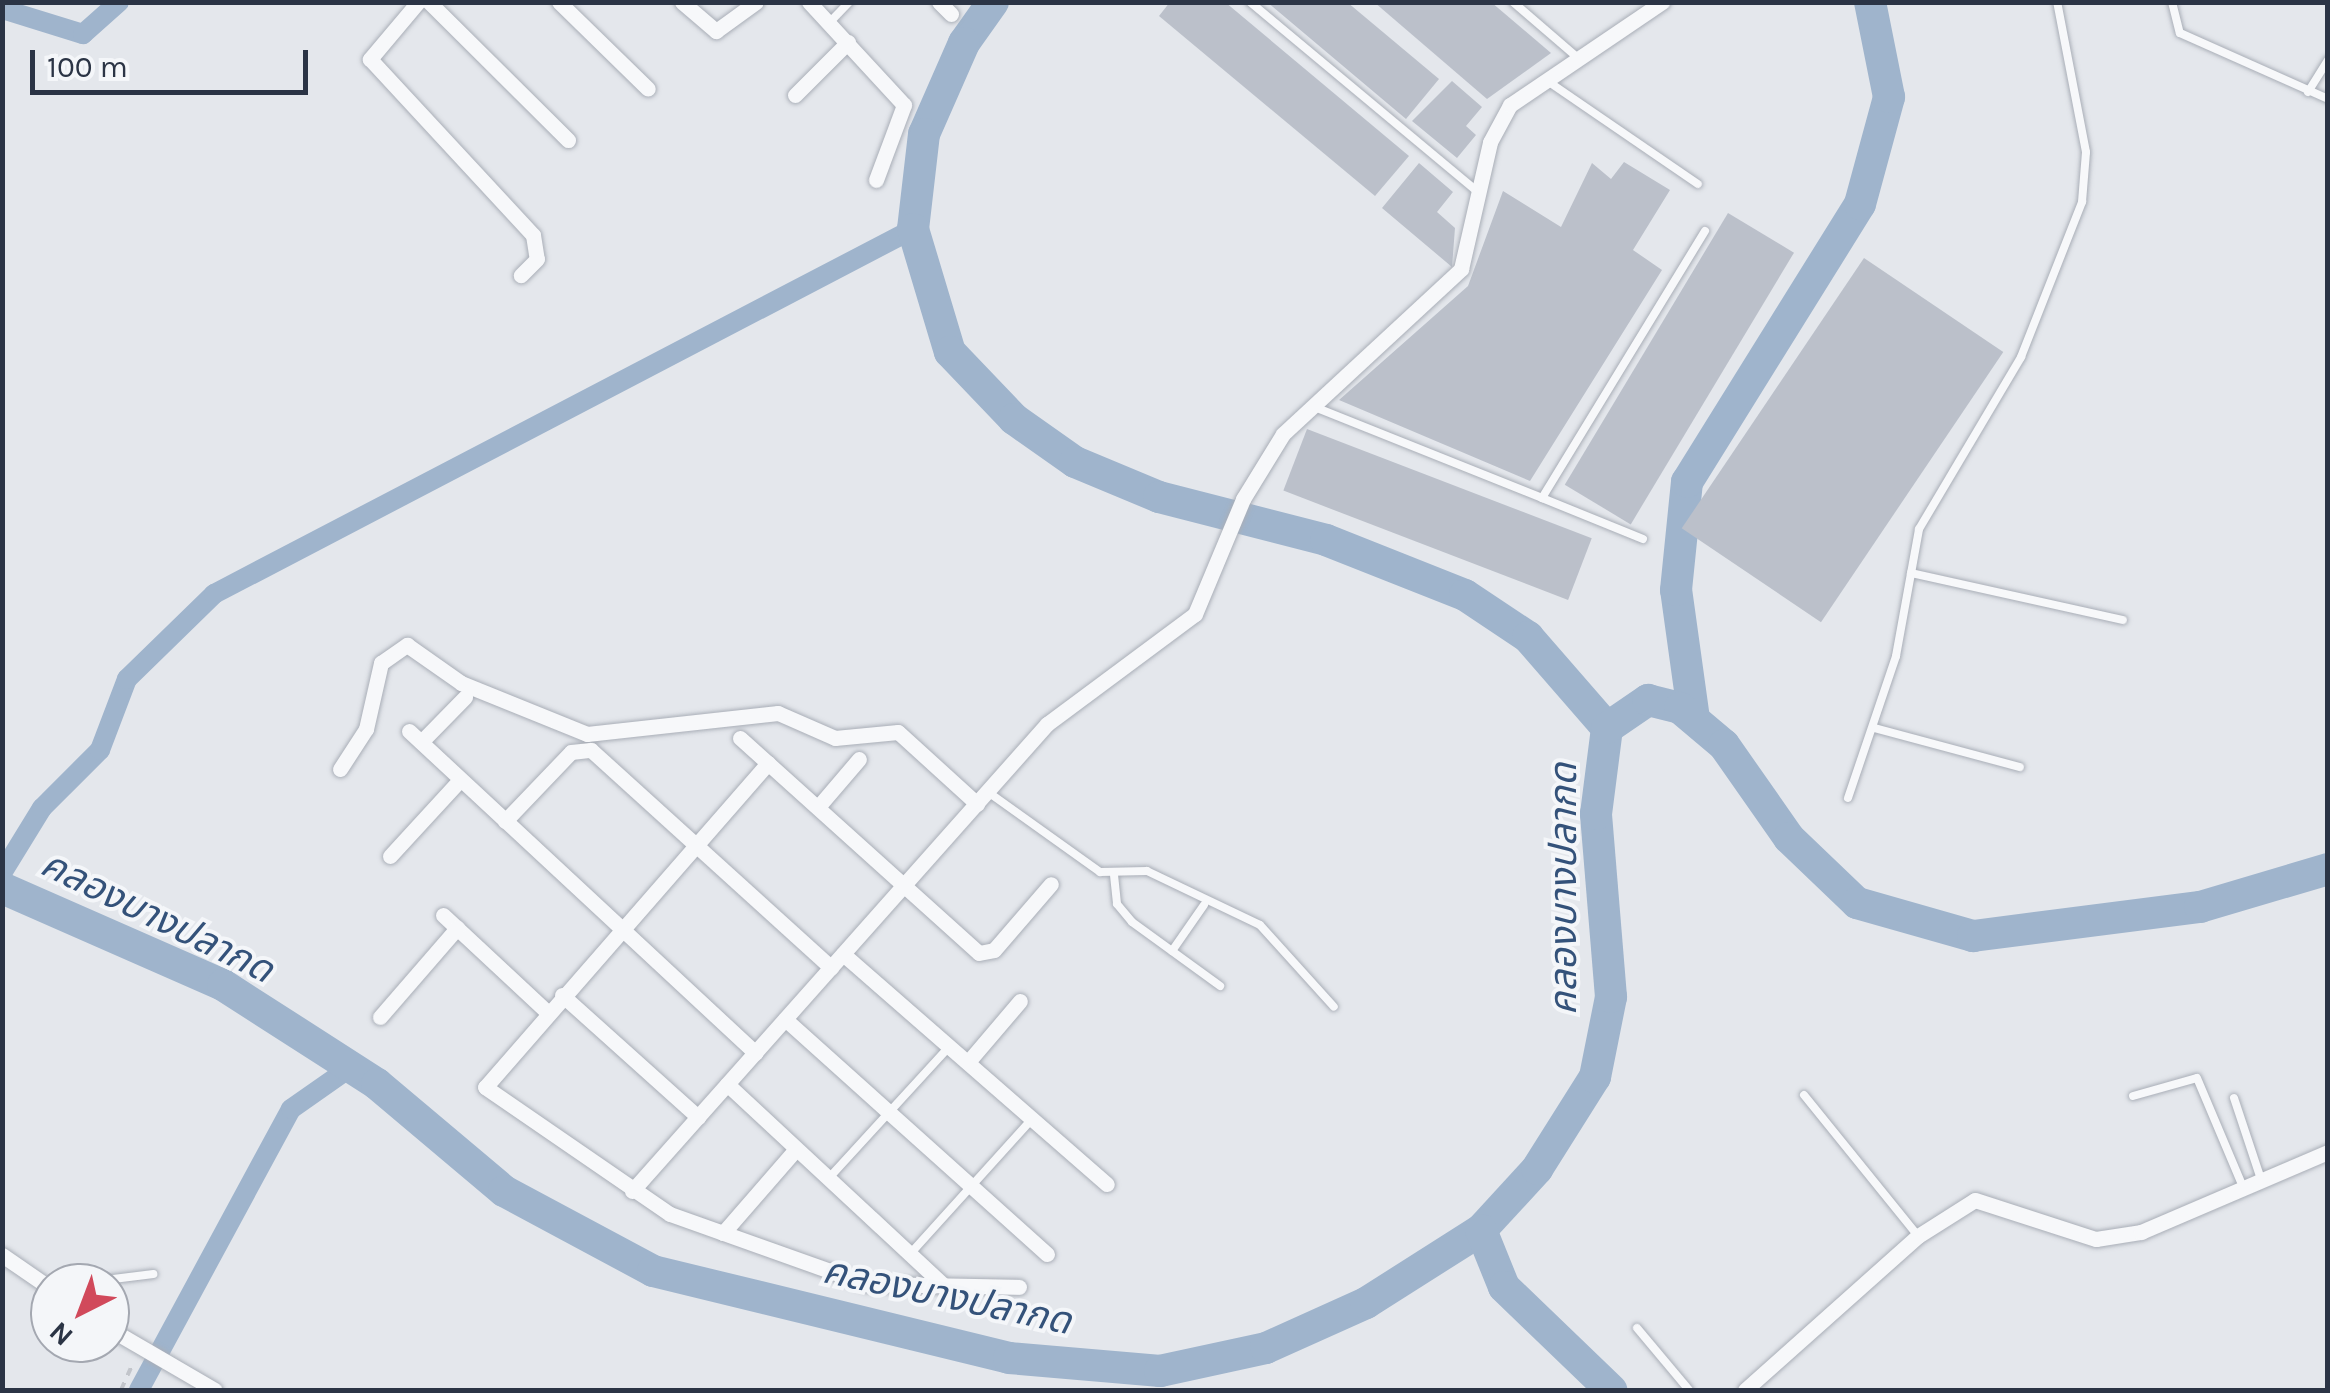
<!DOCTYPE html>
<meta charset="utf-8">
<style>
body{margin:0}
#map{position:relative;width:2330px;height:1393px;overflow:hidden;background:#e4e7ec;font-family:Karla,"Noto Sans Thai",sans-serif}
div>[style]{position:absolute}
.canal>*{height:20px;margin:-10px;padding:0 10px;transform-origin:10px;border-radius:10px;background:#9fb4cc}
.river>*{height:32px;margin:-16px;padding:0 16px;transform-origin:16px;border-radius:16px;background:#9fb4cc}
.building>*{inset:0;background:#bbc0ca;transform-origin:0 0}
.path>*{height:4px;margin-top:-2px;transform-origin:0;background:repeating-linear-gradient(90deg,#c2c5cb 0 8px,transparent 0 16px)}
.roads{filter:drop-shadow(0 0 2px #a9aeb7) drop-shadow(0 0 2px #a9aeb7)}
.service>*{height:8px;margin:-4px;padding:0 4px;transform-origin:4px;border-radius:4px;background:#f7f8fa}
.minor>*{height:15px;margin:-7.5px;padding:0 7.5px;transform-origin:7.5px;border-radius:7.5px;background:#f7f8fa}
span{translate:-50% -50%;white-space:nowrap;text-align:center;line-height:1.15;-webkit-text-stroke:8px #f4f6f9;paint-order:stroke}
.water-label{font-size:38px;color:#34527a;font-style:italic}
.frame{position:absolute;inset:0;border:5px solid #2b3445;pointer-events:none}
.north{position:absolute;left:30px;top:1263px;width:100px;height:100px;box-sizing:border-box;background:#f4f6f9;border:2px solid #a4a8b1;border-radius:50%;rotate:222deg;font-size:28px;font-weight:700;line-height:40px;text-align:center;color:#2b3445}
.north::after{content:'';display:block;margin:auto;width:35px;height:45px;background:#d1495b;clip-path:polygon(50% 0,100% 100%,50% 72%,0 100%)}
.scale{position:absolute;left:30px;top:50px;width:278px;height:45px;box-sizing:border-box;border:5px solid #2b3445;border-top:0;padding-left:12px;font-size:30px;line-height:35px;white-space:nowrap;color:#2b3445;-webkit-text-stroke:8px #f4f6f9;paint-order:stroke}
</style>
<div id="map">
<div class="canal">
<i style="left:2px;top:9px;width:85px;rotate:17.2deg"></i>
<i style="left:83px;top:34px;width:48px;rotate:-41.6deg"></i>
<i style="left:2px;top:873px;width:76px;rotate:-58.4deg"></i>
<i style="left:42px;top:808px;width:82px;rotate:-45deg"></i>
<i style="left:100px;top:750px;width:76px;rotate:-69.2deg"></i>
<i style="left:127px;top:679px;width:122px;rotate:-44.3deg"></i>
<i style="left:214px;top:594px;width:789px;rotate:-27.57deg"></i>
<i style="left:139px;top:1390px;width:319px;rotate:-61.6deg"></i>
<i style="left:291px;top:1109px;width:73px;rotate:-35deg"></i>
</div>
<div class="river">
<i style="left:993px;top:2px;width:50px;rotate:125.3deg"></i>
<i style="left:964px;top:43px;width:99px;rotate:113.7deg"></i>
<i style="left:924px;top:134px;width:96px;rotate:96.6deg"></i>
<i style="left:913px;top:229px;width:128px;rotate:73.3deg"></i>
<i style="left:950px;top:352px;width:93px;rotate:46.3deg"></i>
<i style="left:1014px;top:419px;width:75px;rotate:35.2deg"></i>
<i style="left:1075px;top:462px;width:91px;rotate:22.6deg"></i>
<i style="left:1159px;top:497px;width:172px;rotate:14.4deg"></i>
<i style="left:1326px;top:540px;width:149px;rotate:21.6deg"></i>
<i style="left:1465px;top:595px;width:76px;rotate:33.7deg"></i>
<i style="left:1528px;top:637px;width:121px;rotate:49deg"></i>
<i style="left:1694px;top:719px;width:130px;rotate:-97.9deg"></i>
<i style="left:1676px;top:590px;width:109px;rotate:-84.2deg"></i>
<i style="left:1687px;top:482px;width:327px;rotate:-58.1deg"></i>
<i style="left:1860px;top:204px;width:111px;rotate:-74.8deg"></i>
<i style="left:1889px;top:97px;width:97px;rotate:-101.3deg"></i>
<i style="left:2px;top:888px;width:241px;rotate:23.7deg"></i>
<i style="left:223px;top:985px;width:183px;rotate:32.7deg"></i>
<i style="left:377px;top:1084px;width:166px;rotate:40.1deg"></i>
<i style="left:504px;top:1191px;width:169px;rotate:28.2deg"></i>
<i style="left:653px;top:1271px;width:366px;rotate:13.7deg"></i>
<i style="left:1009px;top:1358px;width:152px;rotate:4.9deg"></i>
<i style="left:1160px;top:1371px;width:108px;rotate:-12.2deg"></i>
<i style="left:1266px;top:1348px;width:110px;rotate:-24.2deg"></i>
<i style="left:1366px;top:1303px;width:136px;rotate:-32.4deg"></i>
<i style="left:1481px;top:1230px;width:83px;rotate:-47.4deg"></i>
<i style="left:1537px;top:1169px;width:109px;rotate:-57.8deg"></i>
<i style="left:1595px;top:1077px;width:82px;rotate:-78.7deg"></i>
<i style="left:1611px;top:997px;width:184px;rotate:-94.7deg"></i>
<i style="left:1596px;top:814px;width:87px;rotate:-82.7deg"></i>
<i style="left:1607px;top:728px;width:50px;rotate:-34.3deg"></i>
<i style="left:1648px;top:700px;width:33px;rotate:14deg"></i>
<i style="left:1680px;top:708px;width:57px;rotate:40.1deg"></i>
<i style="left:1724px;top:745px;width:113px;rotate:55deg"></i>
<i style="left:1789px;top:838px;width:94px;rotate:43.7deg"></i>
<i style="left:1857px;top:903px;width:121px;rotate:15.9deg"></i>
<i style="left:1973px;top:936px;width:229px;rotate:-7.3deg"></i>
<i style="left:2200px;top:907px;width:134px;rotate:-16.5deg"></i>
<i style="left:1481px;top:1230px;width:61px;rotate:68deg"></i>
<i style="left:1504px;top:1287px;width:149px;rotate:43.9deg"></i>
</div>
<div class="building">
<i style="clip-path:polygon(1170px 2px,1225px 2px,1409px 156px,1375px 196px,1159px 16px)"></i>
<i style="clip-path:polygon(1267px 2px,1347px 2px,1439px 79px,1406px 119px)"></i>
<i style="clip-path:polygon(1374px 2px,1491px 2px,1551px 53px,1487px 99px)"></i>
<i style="clip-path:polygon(1452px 81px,1482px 107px,1466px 126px,1476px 135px,1457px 158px,1412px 121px)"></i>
<i style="clip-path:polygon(1624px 162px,1670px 190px,1633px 250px,1662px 270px,1530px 481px,1339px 400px,1468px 286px,1503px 191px,1561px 227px,1592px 163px,1611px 179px)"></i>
<i style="clip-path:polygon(1419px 163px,1453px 192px,1437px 212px,1455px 228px,1452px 267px,1382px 208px)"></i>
<i style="left:1728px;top:213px;width:77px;height:317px;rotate:31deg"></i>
<i style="left:1864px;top:258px;width:168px;height:326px;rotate:34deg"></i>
<i style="left:1307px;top:429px;width:305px;height:66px;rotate:21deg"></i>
</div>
<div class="path">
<i style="left:121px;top:1390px;width:30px;rotate:-66deg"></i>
</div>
<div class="roads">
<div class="service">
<i style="left:1250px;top:2px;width:298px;rotate:39.8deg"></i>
<i style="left:1513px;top:2px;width:86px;rotate:40.7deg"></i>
<i style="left:2172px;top:2px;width:32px;rotate:76deg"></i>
<i style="left:2180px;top:33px;width:162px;rotate:24deg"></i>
<i style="left:829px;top:23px;width:29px;rotate:-46deg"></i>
<i style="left:1546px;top:80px;width:184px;rotate:34.4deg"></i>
<i style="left:2308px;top:92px;width:38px;rotate:-58deg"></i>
<i style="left:1312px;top:406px;width:248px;rotate:21.8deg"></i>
<i style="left:1542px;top:498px;width:313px;rotate:-58.6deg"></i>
<i style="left:1542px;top:498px;width:109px;rotate:22.1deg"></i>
<i style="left:1911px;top:573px;width:217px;rotate:12.5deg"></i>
<i style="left:1874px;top:728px;width:151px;rotate:15deg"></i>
<i style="left:988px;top:792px;width:138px;rotate:35.5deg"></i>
<i style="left:1100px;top:872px;width:47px;rotate:-1.2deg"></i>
<i style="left:1147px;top:871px;width:125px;rotate:25.5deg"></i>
<i style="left:1260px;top:925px;width:110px;rotate:47.9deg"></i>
<i style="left:1848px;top:798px;width:150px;rotate:-71.3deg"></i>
<i style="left:1896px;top:656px;width:129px;rotate:-79.7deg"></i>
<i style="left:1919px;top:529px;width:200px;rotate:-59.3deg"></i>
<i style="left:2021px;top:357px;width:167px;rotate:-68.5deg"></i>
<i style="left:2082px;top:202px;width:50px;rotate:-85.4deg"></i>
<i style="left:2086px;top:152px;width:153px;rotate:-100.9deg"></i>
<i style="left:1114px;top:875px;width:29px;rotate:84deg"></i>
<i style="left:1117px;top:904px;width:23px;rotate:50deg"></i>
<i style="left:1132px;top:922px;width:109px;rotate:36deg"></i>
<i style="left:1172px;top:951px;width:56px;rotate:-55.2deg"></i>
<i style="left:1804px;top:1095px;width:181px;rotate:51deg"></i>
<i style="left:2133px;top:1096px;width:66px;rotate:-15.7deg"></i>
<i style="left:2197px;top:1078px;width:121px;rotate:67.1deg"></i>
<i style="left:2234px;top:1098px;width:85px;rotate:71.6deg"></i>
<i style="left:828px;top:1179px;width:180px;rotate:-47.5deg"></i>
<i style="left:910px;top:1254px;width:181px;rotate:-47.9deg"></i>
<i style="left:81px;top:1283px;width:73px;rotate:-7.1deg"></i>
<i style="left:1637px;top:1328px;width:81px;rotate:50deg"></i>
</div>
<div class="minor">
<i style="left:418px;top:2px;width:75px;rotate:130.1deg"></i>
<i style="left:370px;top:59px;width:240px;rotate:47.2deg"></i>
<i style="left:533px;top:235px;width:24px;rotate:81deg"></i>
<i style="left:537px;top:259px;width:23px;rotate:135deg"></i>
<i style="left:429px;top:2px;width:196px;rotate:44.8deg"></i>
<i style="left:559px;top:2px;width:124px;rotate:44.3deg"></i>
<i style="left:682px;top:2px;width:45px;rotate:40.5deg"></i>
<i style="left:716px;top:31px;width:49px;rotate:-35.9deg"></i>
<i style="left:809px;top:2px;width:140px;rotate:47.3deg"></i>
<i style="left:904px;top:105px;width:80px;rotate:110.5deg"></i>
<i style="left:939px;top:2px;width:17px;rotate:45deg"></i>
<i style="left:795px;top:95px;width:75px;rotate:-45deg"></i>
<i style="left:409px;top:731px;width:473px;rotate:42.9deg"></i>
<i style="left:740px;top:738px;width:321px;rotate:42deg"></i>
<i style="left:979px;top:953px;width:15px;rotate:-11deg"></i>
<i style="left:994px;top:950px;width:87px;rotate:-49.2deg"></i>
<i style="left:421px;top:742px;width:63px;rotate:-45.6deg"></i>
<i style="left:768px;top:763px;width:430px;rotate:131.1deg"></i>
<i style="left:485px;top:1087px;width:224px;rotate:34.5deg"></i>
<i style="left:670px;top:1214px;width:209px;rotate:19.6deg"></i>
<i style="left:867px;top:1284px;width:152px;rotate:1.1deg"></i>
<i style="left:340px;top:769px;width:48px;rotate:-57deg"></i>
<i style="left:366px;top:729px;width:68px;rotate:-77.2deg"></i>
<i style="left:381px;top:663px;width:32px;rotate:-35deg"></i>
<i style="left:407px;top:645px;width:66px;rotate:35.1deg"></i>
<i style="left:461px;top:683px;width:136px;rotate:22deg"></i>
<i style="left:587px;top:734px;width:192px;rotate:-6.3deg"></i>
<i style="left:778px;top:713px;width:62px;rotate:23.7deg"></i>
<i style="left:835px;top:738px;width:63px;rotate:-5.4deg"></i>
<i style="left:898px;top:732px;width:107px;rotate:42.3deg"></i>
<i style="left:818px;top:807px;width:63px;rotate:-49.5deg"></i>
<i style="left:505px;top:821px;width:95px;rotate:-46.3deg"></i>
<i style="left:571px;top:752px;width:20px;rotate:-6deg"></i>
<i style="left:591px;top:750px;width:324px;rotate:42.2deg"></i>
<i style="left:390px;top:856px;width:102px;rotate:-47.4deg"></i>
<i style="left:443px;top:915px;width:142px;rotate:43deg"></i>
<i style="left:843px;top:954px;width:350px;rotate:41.1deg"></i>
<i style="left:562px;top:995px;width:183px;rotate:41.9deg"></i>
<i style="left:380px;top:1017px;width:118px;rotate:-49.1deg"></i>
<i style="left:785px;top:1019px;width:352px;rotate:41.9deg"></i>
<i style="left:968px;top:1062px;width:80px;rotate:-49.6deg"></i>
<i style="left:727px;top:1084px;width:304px;rotate:42.9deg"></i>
<i style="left:632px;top:1191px;width:625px;rotate:-48.37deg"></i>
<i style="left:1047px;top:724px;width:184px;rotate:-36.6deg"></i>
<i style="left:1195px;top:614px;width:125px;rotate:-67.3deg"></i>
<i style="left:1243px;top:499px;width:76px;rotate:-58.4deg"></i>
<i style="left:1283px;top:434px;width:243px;rotate:-42.8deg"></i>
<i style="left:1461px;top:269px;width:130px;rotate:-77.1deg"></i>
<i style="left:1490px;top:142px;width:42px;rotate:-61.6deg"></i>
<i style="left:1510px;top:105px;width:184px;rotate:-34.1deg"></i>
<i style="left:723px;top:1233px;width:111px;rotate:-49deg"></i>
<i style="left:2px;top:1255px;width:58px;rotate:34.5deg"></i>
<i style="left:110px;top:1329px;width:121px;rotate:30.2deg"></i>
<i style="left:1745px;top:1390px;width:232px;rotate:-41.7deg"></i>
<i style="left:1918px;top:1236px;width:67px;rotate:-32.3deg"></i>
<i style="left:1975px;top:1200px;width:127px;rotate:17.9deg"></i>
<i style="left:2096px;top:1239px;width:46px;rotate:-8.8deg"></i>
<i style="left:2141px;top:1232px;width:203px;rotate:-23.2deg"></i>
</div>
</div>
<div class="water-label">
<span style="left:1564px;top:889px;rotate:-90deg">คลองบางปลากด</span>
<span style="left:157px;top:917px;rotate:26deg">คลองบางปลากด</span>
<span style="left:947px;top:1296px;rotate:12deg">คลองบางปลากด</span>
</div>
<div class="frame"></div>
<div class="north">N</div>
<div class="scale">100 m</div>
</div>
